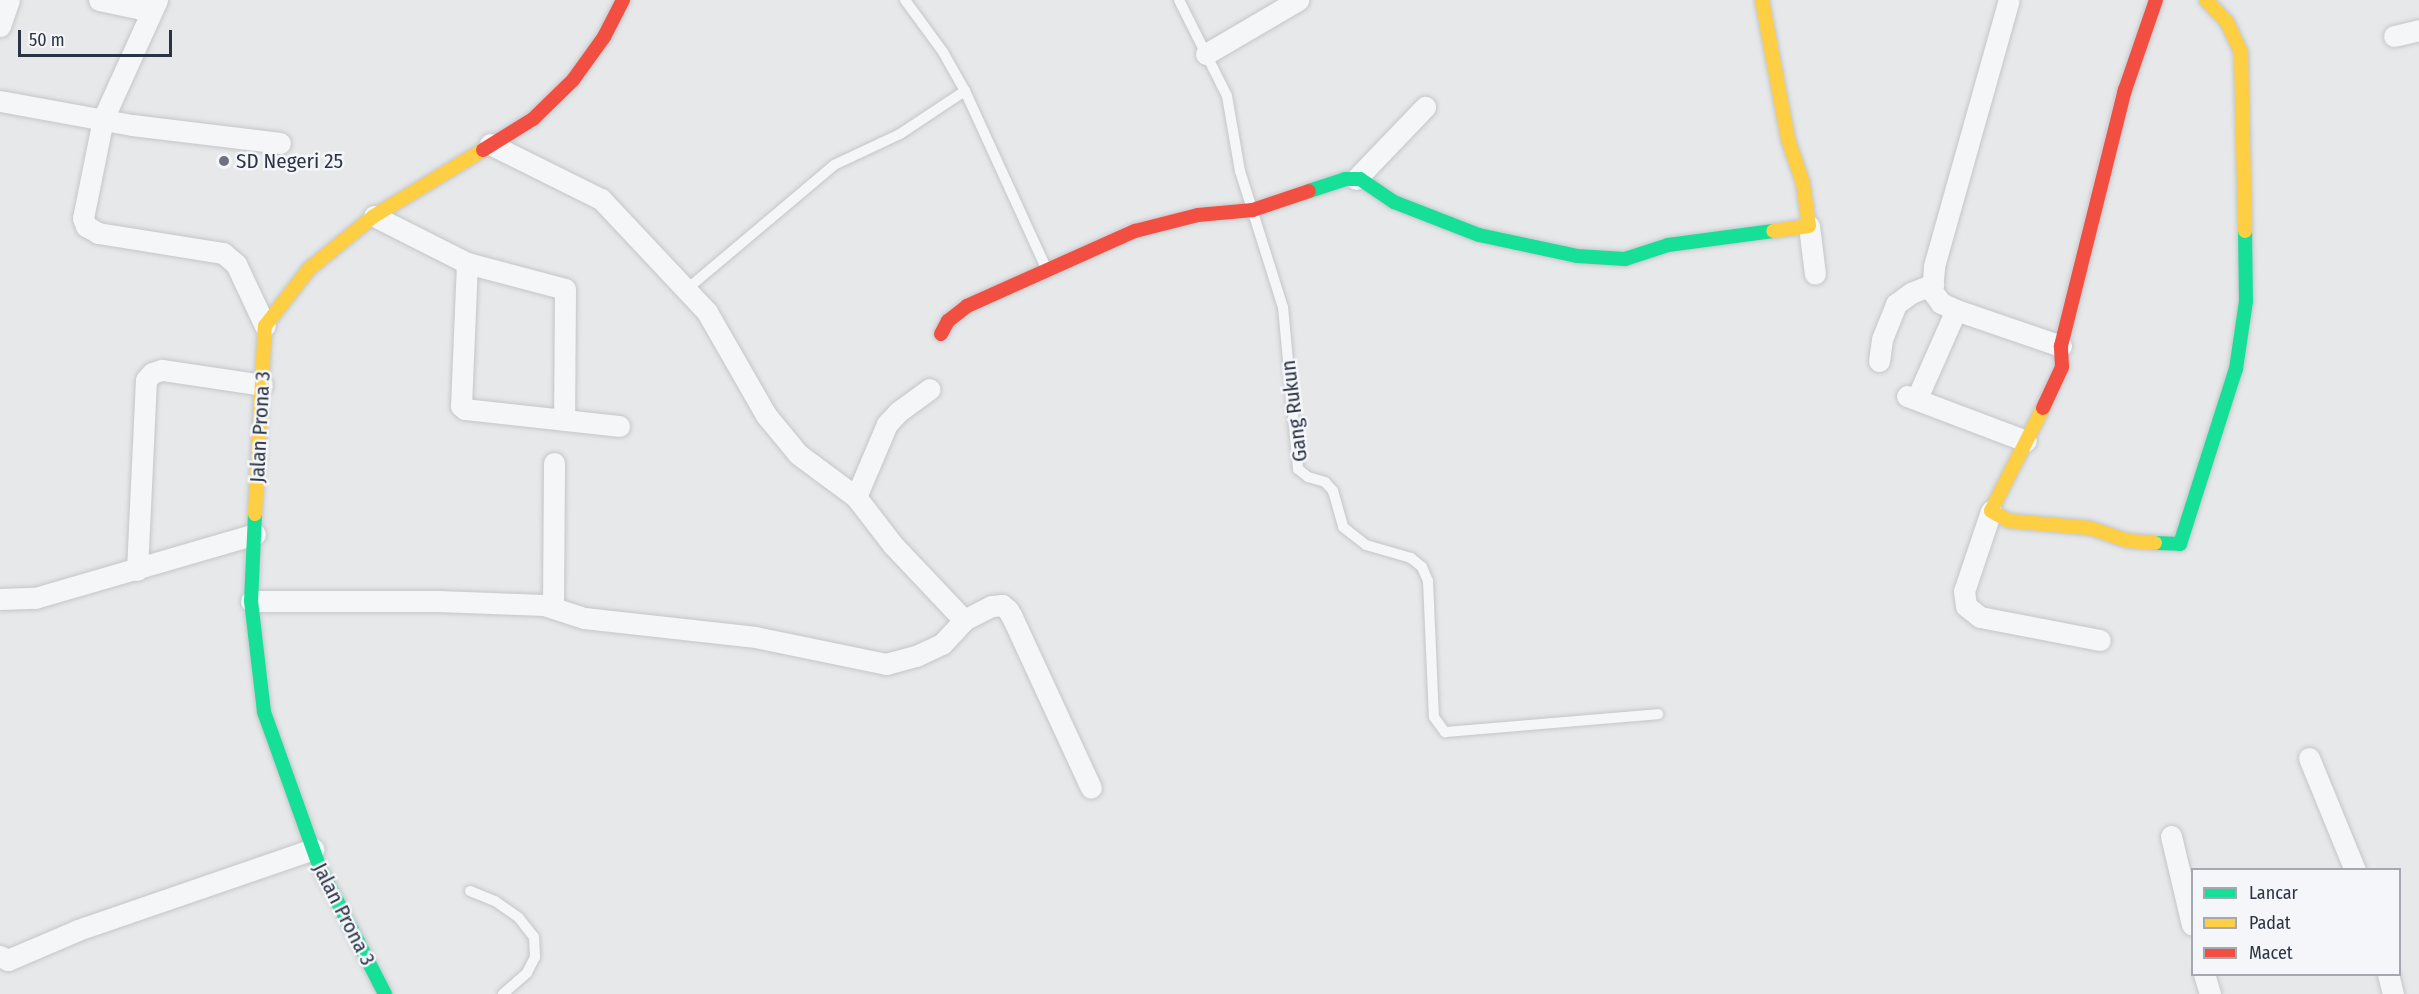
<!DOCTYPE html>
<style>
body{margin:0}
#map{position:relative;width:2419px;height:994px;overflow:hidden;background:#e6e8ea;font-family:"Fira Sans Condensed",sans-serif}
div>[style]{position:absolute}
.roads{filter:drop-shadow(0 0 2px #c4c6c8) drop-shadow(0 0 2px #c4c6c8)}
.lane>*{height:10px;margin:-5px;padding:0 5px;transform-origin:5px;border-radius:5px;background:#f5f6f7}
.street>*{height:21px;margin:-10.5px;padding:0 10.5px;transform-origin:10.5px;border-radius:10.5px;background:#f5f6f7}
.fast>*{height:14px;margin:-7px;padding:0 7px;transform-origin:7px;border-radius:7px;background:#16e098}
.slow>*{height:14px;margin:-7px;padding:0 7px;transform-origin:7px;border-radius:7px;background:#ffcf43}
.jam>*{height:14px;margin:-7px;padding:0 7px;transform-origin:7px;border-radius:7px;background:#f24e42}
.dots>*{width:16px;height:16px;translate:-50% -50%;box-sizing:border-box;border:3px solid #f4f6f9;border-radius:50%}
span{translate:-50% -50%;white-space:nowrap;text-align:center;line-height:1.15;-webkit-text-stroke:5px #f4f6f9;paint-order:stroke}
.poi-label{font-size:21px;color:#2b3445}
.left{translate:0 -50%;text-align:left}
.street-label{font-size:21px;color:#2b3445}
.legend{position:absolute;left:2191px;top:868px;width:210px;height:108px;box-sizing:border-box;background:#f4f6f9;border:2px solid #a4a8b1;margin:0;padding:8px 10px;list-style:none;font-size:18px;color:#2b3445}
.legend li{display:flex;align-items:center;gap:12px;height:30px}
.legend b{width:30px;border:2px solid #a4a8b1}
.scale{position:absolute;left:18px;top:30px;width:154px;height:27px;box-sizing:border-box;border:3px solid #2b3445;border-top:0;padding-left:8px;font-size:18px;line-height:21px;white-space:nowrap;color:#2b3445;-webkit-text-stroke:4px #f4f6f9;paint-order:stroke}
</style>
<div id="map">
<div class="roads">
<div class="lane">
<i style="left:905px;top:0;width:64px;rotate:53.8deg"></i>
<i style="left:943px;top:52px;width:45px;rotate:60.6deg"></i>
<i style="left:965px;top:91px;width:197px;rotate:65.4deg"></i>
<i style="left:1179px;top:0;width:107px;rotate:63.4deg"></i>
<i style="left:1227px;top:96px;width:76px;rotate:80.2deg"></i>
<i style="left:1240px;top:171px;width:143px;rotate:72.5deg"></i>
<i style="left:1283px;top:307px;width:163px;rotate:84.7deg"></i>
<i style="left:1298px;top:469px;width:13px;rotate:39deg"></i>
<i style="left:1308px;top:477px;width:18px;rotate:16deg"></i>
<i style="left:1325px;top:482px;width:12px;rotate:48deg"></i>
<i style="left:1333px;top:491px;width:37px;rotate:74deg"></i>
<i style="left:1343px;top:527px;width:29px;rotate:38deg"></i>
<i style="left:1366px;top:545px;width:47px;rotate:16.1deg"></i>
<i style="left:1411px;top:558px;width:14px;rotate:39deg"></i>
<i style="left:1422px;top:567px;width:15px;rotate:67deg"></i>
<i style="left:1428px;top:581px;width:136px;rotate:87.5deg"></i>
<i style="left:1434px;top:717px;width:19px;rotate:54deg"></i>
<i style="left:1445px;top:732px;width:214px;rotate:-4.8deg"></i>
<i style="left:687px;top:289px;width:192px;rotate:-40.1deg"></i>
<i style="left:834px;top:165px;width:73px;rotate:-25.2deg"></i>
<i style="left:900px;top:134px;width:78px;rotate:-33.5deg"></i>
<i style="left:470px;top:891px;width:27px;rotate:22deg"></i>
<i style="left:495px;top:901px;width:29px;rotate:35deg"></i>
<i style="left:519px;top:918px;width:24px;rotate:52deg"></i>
<i style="left:534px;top:937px;width:20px;rotate:87deg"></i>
<i style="left:535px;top:957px;width:18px;rotate:117deg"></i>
<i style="left:527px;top:973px;width:32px;rotate:139deg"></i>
</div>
<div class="street">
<i style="left:99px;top:0;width:53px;rotate:11.9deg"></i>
<i style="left:157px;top:0;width:131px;rotate:114.4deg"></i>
<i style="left:103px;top:119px;width:101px;rotate:101.4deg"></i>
<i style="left:83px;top:218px;width:9px;rotate:69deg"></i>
<i style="left:86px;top:226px;width:14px;rotate:30deg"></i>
<i style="left:98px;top:233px;width:127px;rotate:9.1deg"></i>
<i style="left:223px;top:253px;width:17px;rotate:40deg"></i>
<i style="left:236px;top:264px;width:68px;rotate:64.9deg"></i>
<i style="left:0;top:26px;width:28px;rotate:-71deg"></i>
<i style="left:2394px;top:36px;width:26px;rotate:-13deg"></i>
<i style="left:1206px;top:54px;width:107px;rotate:-30.4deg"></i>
<i style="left:0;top:101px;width:134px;rotate:10.3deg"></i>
<i style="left:132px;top:125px;width:149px;rotate:6.9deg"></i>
<i style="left:490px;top:144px;width:124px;rotate:26.4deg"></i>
<i style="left:601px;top:199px;width:155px;rotate:46.8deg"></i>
<i style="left:707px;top:312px;width:119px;rotate:60.2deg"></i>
<i style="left:766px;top:415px;width:50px;rotate:50.6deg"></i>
<i style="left:798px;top:454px;width:72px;rotate:36.6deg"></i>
<i style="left:856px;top:497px;width:61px;rotate:52.4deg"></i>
<i style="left:893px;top:545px;width:103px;rotate:46.6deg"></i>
<i style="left:1356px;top:179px;width:100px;rotate:-46.2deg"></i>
<i style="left:374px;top:216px;width:104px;rotate:26.8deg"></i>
<i style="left:467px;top:263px;width:101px;rotate:14.9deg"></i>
<i style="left:565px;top:289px;width:131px;rotate:90.4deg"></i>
<i style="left:1809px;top:226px;width:48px;rotate:82.9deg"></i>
<i style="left:467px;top:263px;width:143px;rotate:92.4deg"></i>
<i style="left:461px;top:406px;width:5px;rotate:37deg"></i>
<i style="left:465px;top:409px;width:155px;rotate:6.3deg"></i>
<i style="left:1956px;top:310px;width:111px;rotate:18.9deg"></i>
<i style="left:1879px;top:361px;width:22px;rotate:-82deg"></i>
<i style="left:1882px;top:339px;width:38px;rotate:-68deg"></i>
<i style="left:1896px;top:304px;width:19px;rotate:-36deg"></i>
<i style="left:1911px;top:293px;width:24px;rotate:-22deg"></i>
<i style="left:1907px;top:396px;width:127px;rotate:20.7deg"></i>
<i style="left:1917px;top:398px;width:96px;rotate:-66.1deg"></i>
<i style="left:1956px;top:310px;width:17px;rotate:-155deg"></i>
<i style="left:1941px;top:303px;width:15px;rotate:-127deg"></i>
<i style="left:1932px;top:291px;width:25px;rotate:-85deg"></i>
<i style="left:1934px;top:266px;width:276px;rotate:-74.3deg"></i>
<i style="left:856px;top:497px;width:79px;rotate:-67deg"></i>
<i style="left:887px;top:424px;width:16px;rotate:-47deg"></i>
<i style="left:898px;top:412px;width:39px;rotate:-36deg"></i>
<i style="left:1991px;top:511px;width:84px;rotate:108.6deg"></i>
<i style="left:1964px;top:591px;width:15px;rotate:82deg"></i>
<i style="left:1966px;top:606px;width:18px;rotate:38deg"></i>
<i style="left:1980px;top:617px;width:122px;rotate:10.9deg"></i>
<i style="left:137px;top:570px;width:190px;rotate:-87.3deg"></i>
<i style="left:146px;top:380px;width:9px;rotate:-49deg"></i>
<i style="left:152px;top:373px;width:10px;rotate:-17deg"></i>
<i style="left:162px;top:370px;width:101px;rotate:8.5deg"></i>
<i style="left:0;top:599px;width:35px;rotate:-2deg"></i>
<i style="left:35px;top:598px;width:229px;rotate:-16.2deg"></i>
<i style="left:251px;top:601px;width:187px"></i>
<i style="left:438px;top:601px;width:106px;rotate:2.2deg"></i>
<i style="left:544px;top:605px;width:42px;rotate:18deg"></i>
<i style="left:584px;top:618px;width:172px;rotate:6.3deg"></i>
<i style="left:755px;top:637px;width:134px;rotate:11.6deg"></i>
<i style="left:886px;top:664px;width:31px;rotate:-15deg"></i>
<i style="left:916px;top:656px;width:29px;rotate:-25deg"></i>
<i style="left:942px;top:644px;width:33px;rotate:-47deg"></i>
<i style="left:964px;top:620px;width:31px;rotate:-27deg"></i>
<i style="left:992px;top:606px;width:10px;rotate:-6deg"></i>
<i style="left:1002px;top:605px;width:8px;rotate:40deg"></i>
<i style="left:1008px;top:610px;width:8px;rotate:60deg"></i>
<i style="left:1012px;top:617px;width:188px;rotate:65.2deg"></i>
<i style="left:553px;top:608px;width:145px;rotate:-89.6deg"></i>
<i style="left:2309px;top:758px;width:121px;rotate:67.7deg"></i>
<i style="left:2171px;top:836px;width:91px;rotate:76.7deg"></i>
<i style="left:0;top:956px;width:9px;rotate:27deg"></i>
<i style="left:8px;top:960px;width:76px;rotate:-23.2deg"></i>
<i style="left:78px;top:930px;width:249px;rotate:-19deg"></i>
<i style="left:2204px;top:974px;width:21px;rotate:73deg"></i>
<i style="left:2388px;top:974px;width:21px;rotate:76deg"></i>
</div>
<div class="fast">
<i style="left:1309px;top:191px;width:38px;rotate:-18deg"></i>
<i style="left:1345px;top:179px;width:15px"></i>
<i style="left:1360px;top:179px;width:41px;rotate:34.1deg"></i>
<i style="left:1394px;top:202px;width:91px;rotate:21.2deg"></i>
<i style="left:1479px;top:235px;width:100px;rotate:12.1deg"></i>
<i style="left:1577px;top:256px;width:48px;rotate:3.6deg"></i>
<i style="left:1625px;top:259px;width:45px;rotate:-18deg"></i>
<i style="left:1668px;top:245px;width:106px;rotate:-7.6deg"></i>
<i style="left:255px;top:514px;width:87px;rotate:92.6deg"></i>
<i style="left:251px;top:601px;width:112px;rotate:83.3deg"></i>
<i style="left:264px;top:712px;width:164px;rotate:70.3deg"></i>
<i style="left:319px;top:866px;width:144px;rotate:62.7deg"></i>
<i style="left:2155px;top:543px;width:25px;rotate:2deg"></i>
<i style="left:2180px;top:544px;width:184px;rotate:-72.3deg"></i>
<i style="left:2236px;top:369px;width:69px;rotate:-81.6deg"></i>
<i style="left:2246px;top:301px;width:70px;rotate:-90.8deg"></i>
</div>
<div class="slow">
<i style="left:1762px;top:0;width:141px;rotate:79.4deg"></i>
<i style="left:1788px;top:139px;width:46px;rotate:71.2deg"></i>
<i style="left:1803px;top:183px;width:43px;rotate:82.1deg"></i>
<i style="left:1809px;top:226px;width:36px;rotate:172deg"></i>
<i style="left:2206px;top:0;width:30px;rotate:46deg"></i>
<i style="left:2227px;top:22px;width:33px;rotate:65deg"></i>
<i style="left:2241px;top:52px;width:179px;rotate:88.7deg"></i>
<i style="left:2043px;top:408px;width:115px;rotate:116.8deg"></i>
<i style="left:1991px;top:511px;width:21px;rotate:29deg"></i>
<i style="left:2009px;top:521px;width:81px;rotate:4.9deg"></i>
<i style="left:2090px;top:528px;width:40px;rotate:18.9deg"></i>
<i style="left:2128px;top:541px;width:27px;rotate:4deg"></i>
<i style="left:255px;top:514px;width:188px;rotate:-87deg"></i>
<i style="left:265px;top:326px;width:72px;rotate:-52.3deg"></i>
<i style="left:309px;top:269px;width:84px;rotate:-39.2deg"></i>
<i style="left:374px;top:216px;width:127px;rotate:-31.2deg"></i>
</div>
<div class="jam">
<i style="left:483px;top:150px;width:59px;rotate:-31.8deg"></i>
<i style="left:533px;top:119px;width:56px;rotate:-44.3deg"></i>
<i style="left:573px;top:80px;width:53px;rotate:-54.2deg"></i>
<i style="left:604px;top:37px;width:42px;rotate:-62.8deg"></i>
<i style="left:941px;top:334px;width:15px;rotate:-62deg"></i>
<i style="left:948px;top:321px;width:24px;rotate:-38deg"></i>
<i style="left:967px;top:306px;width:184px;rotate:-24.1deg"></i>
<i style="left:1135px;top:231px;width:65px;rotate:-14.3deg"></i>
<i style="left:1198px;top:215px;width:55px;rotate:-5.2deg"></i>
<i style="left:1253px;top:210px;width:59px;rotate:-18.7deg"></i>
<i style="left:2043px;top:408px;width:45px;rotate:-65.1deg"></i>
<i style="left:2062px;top:367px;width:21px;rotate:-93deg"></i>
<i style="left:2061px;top:346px;width:264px;rotate:-76deg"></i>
<i style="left:2125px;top:90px;width:95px;rotate:-71deg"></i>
</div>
</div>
<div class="dots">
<i style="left:224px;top:161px;background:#6c737f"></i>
</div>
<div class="poi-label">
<span class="left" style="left:236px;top:161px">SD Negeri 25</span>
</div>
<div class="street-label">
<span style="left:1294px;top:411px;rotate:-97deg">Gang Rukun</span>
<span style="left:260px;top:427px;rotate:-87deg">Jalan Prona 3</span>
<span style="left:344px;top:914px;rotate:63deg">Jalan Prona 3</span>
</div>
<ul class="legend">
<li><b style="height:8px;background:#16e098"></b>Lancar</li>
<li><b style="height:8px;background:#ffcf43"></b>Padat</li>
<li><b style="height:8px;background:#f24e42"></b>Macet</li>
</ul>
<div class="scale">50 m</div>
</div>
